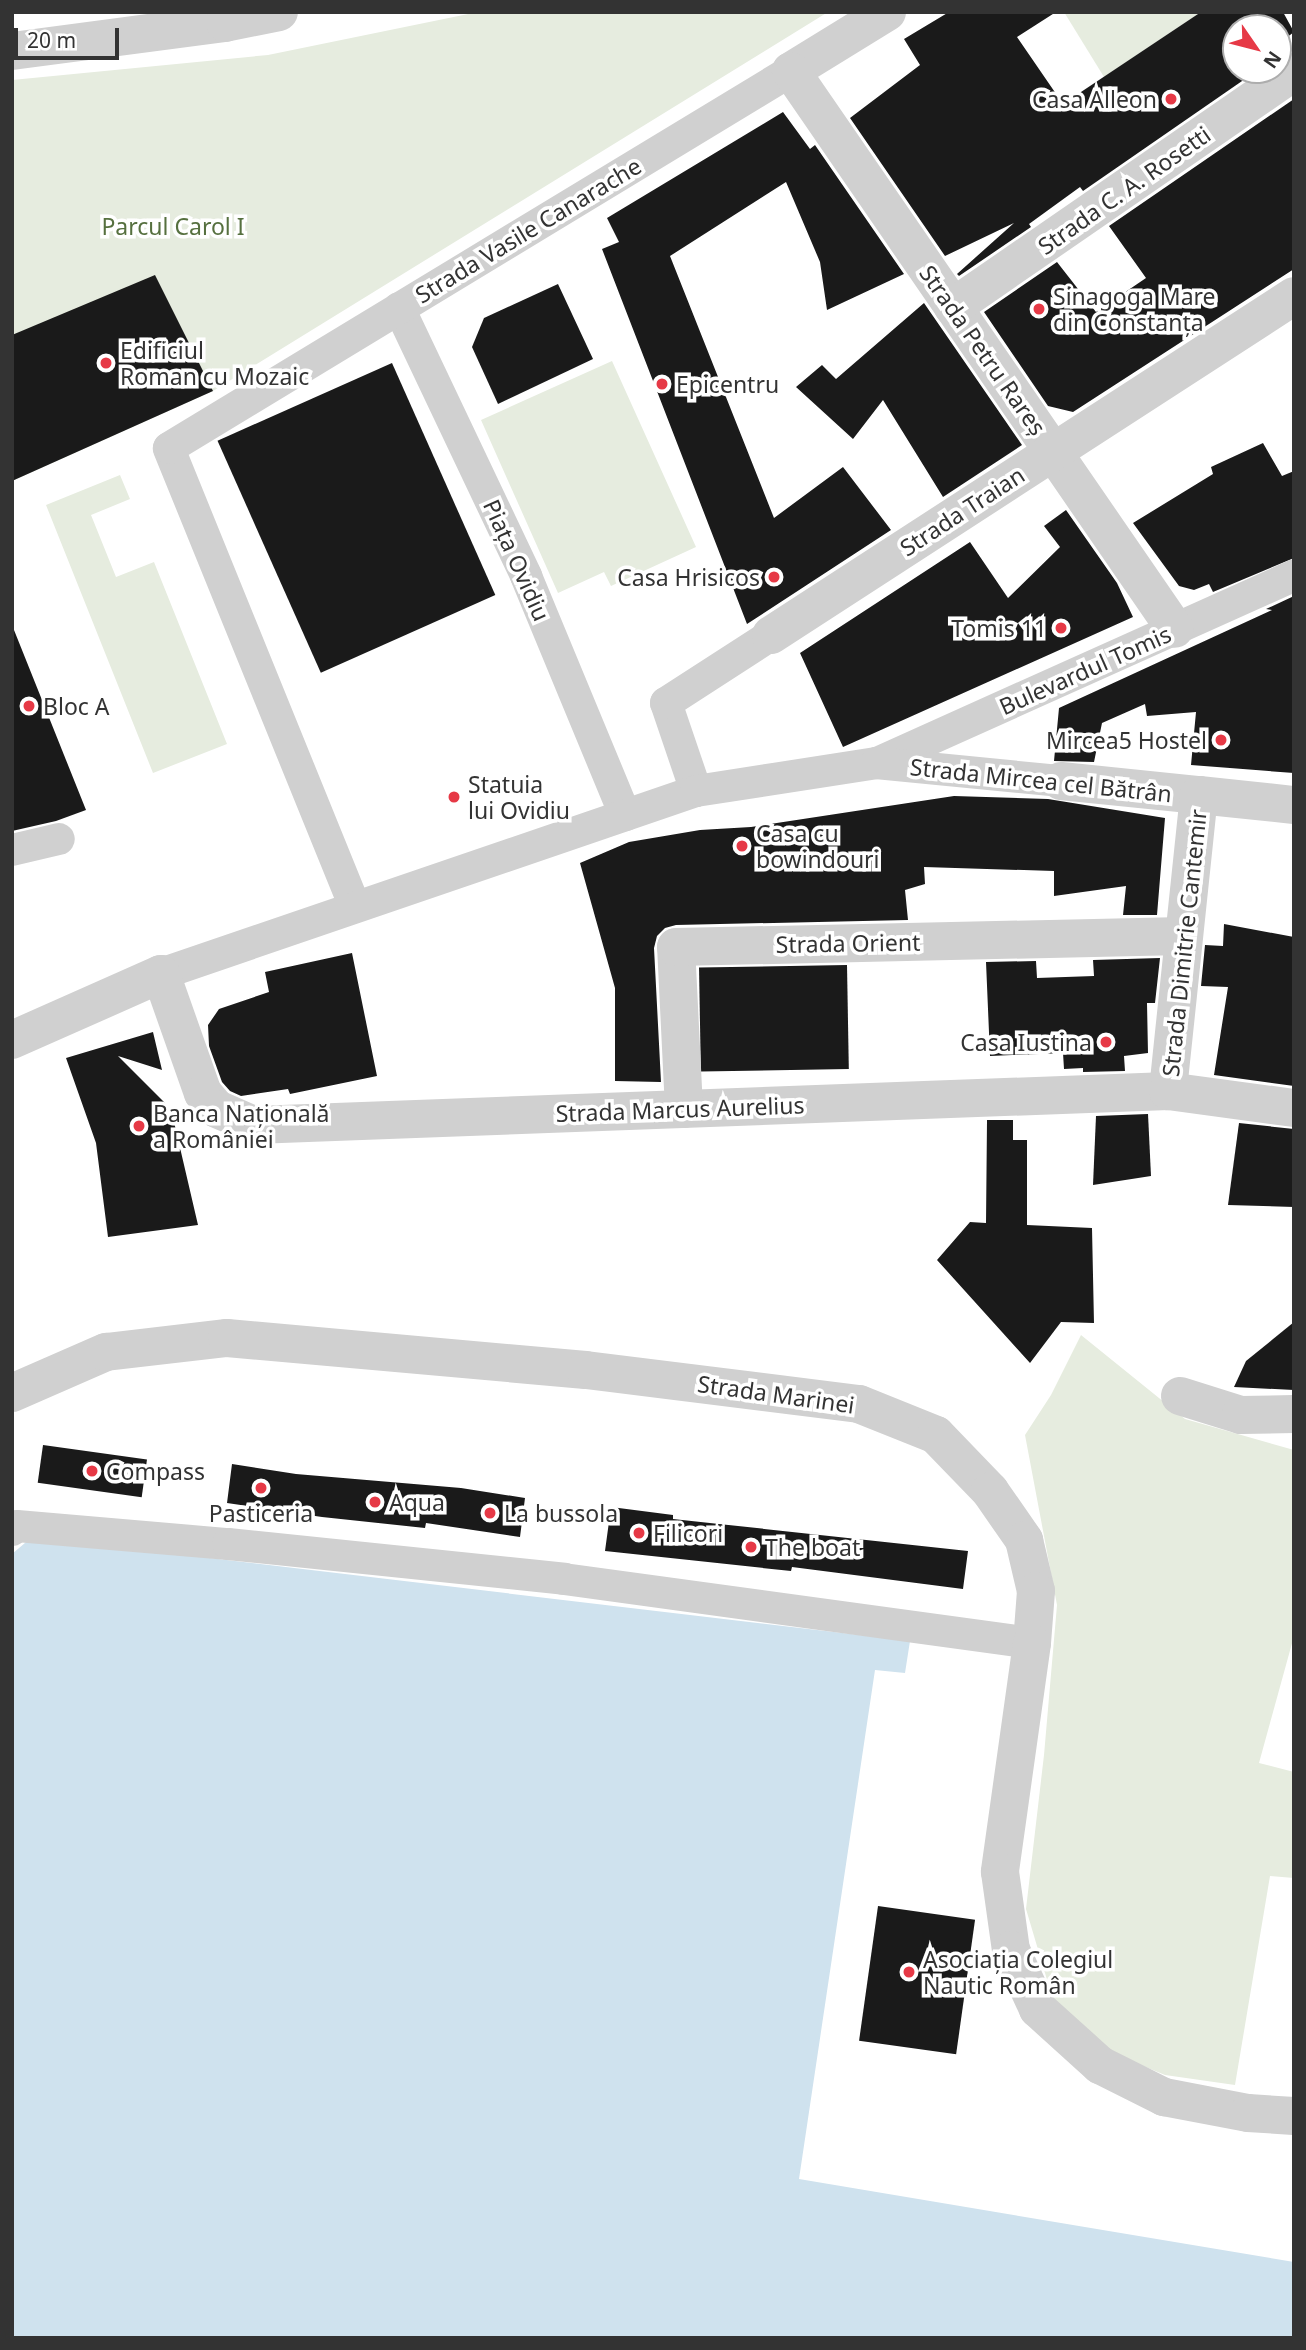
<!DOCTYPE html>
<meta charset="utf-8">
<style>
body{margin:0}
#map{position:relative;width:1306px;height:2350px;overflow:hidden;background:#fff;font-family:"Noto Sans",sans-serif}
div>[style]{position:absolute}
.green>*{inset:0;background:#e6ecdf}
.water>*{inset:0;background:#cfe2ee}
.building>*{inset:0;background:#1a1a1a;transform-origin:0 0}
.pedestrian>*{height:32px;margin:-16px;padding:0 16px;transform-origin:16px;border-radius:16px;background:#d0d0d0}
.minor>*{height:38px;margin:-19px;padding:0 19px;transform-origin:19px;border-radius:19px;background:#d0d0d0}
.tertiary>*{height:38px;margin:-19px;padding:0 19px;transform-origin:19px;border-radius:19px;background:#d0d0d0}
.dots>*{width:19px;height:19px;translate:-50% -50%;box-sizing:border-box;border:4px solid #fff;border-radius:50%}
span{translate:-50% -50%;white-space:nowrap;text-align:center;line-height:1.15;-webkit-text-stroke:7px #fff;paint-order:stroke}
.poi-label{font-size:23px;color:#333}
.right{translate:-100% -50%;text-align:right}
.left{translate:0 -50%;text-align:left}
.street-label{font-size:23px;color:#333}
.park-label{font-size:23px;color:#56703f}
.frame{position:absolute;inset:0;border:14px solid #333;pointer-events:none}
.north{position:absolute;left:1222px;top:14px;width:70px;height:70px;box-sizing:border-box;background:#fff;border:2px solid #adadad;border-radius:50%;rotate:125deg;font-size:19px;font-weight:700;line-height:28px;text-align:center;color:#333}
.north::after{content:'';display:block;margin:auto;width:24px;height:32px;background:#e63946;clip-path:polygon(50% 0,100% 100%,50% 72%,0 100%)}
.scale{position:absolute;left:14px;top:28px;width:105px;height:32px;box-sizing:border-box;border:4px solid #333;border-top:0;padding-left:9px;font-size:21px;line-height:24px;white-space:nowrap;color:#333;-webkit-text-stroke:5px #fff;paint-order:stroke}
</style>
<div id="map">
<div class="green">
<i style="clip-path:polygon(478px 12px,828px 12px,213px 391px,12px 481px,12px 80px,268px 55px)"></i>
<i style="clip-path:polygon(1064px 12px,1201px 12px,1104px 77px)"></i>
<i style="clip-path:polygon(612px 361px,696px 547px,611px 586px,604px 572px,558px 593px,481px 420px)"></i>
<i style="clip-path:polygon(120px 475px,130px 499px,91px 515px,116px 577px,154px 562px,227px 744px,153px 773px,46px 505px)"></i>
<i style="clip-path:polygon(1081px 1335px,1185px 1419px,1294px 1450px,1294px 1636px,1259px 1763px,1294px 1772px,1294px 1878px,1270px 1876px,1235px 2085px,1165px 2075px,1107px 2051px,1053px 2000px,1026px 1909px,1044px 1755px,1057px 1605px,1025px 1435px,1051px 1395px)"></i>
</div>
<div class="water">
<i style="clip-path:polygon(32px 1537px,910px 1641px,905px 1673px,875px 1670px,799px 2179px,1294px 2262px,1294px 2338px,12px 2338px,12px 1554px)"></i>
</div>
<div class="building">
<i style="clip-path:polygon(949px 12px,1056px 12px,1017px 37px,1063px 104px,1201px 12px,1283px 12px,1294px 32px,1278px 44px,1278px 28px,1236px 28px,1236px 70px,1258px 70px,1083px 191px,1080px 187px,1029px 224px,1031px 227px,959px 276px,957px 274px,1014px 223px,945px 256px,850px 118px,920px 65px,904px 39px)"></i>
<i style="clip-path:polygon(1294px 99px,1294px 269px,1073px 412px,1048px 406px,984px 312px,1057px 262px,1096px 312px,1146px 278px,1109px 226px)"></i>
<i style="clip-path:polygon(783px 112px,810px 149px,815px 145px,904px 274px,827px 310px,820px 262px,786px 182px,670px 256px,774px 518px,843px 467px,891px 530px,747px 624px,602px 249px,619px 242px,607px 218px)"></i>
<i style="clip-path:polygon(155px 275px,213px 391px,12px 481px,12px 335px)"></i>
<i style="clip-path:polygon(558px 284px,593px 359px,498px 404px,472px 347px,484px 318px)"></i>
<i style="clip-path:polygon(924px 303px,1022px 445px,943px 497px,883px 400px,853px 439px,796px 387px,822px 365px,836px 379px)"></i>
<i style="left:392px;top:363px;width:254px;height:191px;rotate:66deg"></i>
<i style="clip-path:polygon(1263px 443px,1282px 476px,1294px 471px,1294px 558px,1213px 592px,1209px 584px,1194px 590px,1179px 586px,1133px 523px,1213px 474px,1211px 467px)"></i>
<i style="clip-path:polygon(1066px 510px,1117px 583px,1133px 617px,843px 747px,800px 653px,970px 542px,1008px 598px,1060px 547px,1044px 526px)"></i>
<i style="clip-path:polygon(1294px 596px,1294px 773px,1191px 765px,1196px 712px,1147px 716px,1145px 704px,1102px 723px,1094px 762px,1054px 761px,1059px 708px,1272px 610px,1266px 609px)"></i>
<i style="clip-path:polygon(12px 625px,86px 810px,56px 821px,12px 831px)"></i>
<i style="clip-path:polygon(954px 796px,1048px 799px,1165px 818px,1157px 915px,1123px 915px,1126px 886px,1054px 896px,1054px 871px,924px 867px,925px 884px,905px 890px,908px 920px,676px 925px,665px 928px,657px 936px,654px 948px,661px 1082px,615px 1081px,615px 988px,580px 863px,629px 842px,700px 830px,751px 827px)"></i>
<i style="clip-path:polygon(1224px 924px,1294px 937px,1294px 1086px,1214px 1075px,1228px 987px,1201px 986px,1205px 945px,1223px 946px)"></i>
<i style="clip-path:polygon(352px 953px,377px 1076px,290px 1094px,288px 1089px,241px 1096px,230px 1091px,222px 1082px,209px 1046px,208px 1025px,219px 1009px,269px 992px,265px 972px)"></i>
<i style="clip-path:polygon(1160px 958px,1155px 1003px,1147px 1003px,1148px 1053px,1124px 1056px,1125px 1071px,1083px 1072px,1083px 1068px,1064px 1069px,1063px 1053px,990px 1056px,986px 962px,1036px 961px,1037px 978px,1094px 976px,1093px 960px)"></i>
<i style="left:847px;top:965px;width:104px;height:148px;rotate:89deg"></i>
<i style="clip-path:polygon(153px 1032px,162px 1070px,118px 1056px,171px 1109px,198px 1225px,108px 1237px,96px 1143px,66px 1058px)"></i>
<i style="clip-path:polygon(1148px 1114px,1151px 1176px,1093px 1185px,1096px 1116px)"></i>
<i style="clip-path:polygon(987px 1120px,1013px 1120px,1013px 1140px,1027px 1140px,1027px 1225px,1092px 1228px,1094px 1323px,1061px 1322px,1030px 1363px,937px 1260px,970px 1222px,986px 1223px)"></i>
<i style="clip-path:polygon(1239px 1123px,1294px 1129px,1294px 1207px,1228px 1205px)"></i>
<i style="clip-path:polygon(1294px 1322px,1294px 1390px,1234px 1387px,1246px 1361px)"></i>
<i style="left:43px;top:1445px;width:105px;height:38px;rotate:8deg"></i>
<i style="clip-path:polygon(232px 1464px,296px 1474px,461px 1488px,525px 1498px,520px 1537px,426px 1523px,425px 1528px,322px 1517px,227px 1503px)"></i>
<i style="clip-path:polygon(611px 1507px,673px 1515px,673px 1519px,968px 1551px,963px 1589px,792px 1567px,791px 1571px,605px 1551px)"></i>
<i style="left:878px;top:1906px;width:98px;height:136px;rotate:8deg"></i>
</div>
<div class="pedestrian">
<i style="left:399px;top:308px;width:297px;rotate:64.6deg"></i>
<i style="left:526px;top:576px;width:259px;rotate:67.5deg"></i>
<i style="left:877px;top:763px;width:457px;rotate:-24.2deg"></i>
<i style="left:696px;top:791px;width:93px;rotate:-108.8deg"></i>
<i style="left:666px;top:703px;width:125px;rotate:-32.9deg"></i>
<i style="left:12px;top:850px;width:48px;rotate:-13.2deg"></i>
<i style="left:355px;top:907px;width:495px;rotate:-112.1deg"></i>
<i style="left:169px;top:448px;width:727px;rotate:-31.22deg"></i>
<i style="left:161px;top:974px;width:565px;rotate:-18.88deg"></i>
<i style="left:696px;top:791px;width:182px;rotate:-8.8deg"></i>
<i style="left:876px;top:763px;width:186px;rotate:5.6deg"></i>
<i style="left:12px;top:1530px;width:6px;rotate:-39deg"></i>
<i style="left:17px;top:1526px;width:212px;rotate:4.9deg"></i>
<i style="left:228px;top:1544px;width:338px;rotate:5.9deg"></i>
<i style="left:564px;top:1579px;width:472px;rotate:7.8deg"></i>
</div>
<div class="minor">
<i style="left:887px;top:12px;width:113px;rotate:148.4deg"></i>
<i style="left:791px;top:71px;width:677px;rotate:55.47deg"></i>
<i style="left:953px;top:307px;width:414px;rotate:-34.6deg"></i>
<i style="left:771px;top:635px;width:623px;rotate:-32.95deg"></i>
<i style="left:1061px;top:781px;width:139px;rotate:5.8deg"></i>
<i style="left:1199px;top:795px;width:298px;rotate:96deg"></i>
<i style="left:12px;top:1040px;width:163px;rotate:-23.9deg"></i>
<i style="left:161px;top:974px;width:126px;rotate:70.6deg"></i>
<i style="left:203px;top:1093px;width:21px;rotate:49deg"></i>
<i style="left:217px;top:1109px;width:40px;rotate:23.4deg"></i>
<i style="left:254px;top:1125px;width:915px;rotate:-2.13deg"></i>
<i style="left:1168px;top:1091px;width:127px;rotate:7.7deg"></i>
<i style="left:684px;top:1109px;width:162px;rotate:-92.8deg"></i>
<i style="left:676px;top:947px;width:507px;rotate:-1.24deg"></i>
<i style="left:12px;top:1393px;width:103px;rotate:-23.6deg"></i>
<i style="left:106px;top:1352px;width:122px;rotate:-6.6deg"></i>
<i style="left:227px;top:1338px;width:360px;rotate:5.1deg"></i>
<i style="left:586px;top:1370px;width:275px;rotate:7.1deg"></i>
<i style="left:859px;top:1404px;width:83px;rotate:21.9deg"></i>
<i style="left:936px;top:1435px;width:78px;rotate:46deg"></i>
<i style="left:990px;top:1491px;width:60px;rotate:55.2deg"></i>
<i style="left:1024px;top:1540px;width:52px;rotate:76.8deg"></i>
<i style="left:1036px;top:1591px;width:52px;rotate:94.4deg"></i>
<i style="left:1032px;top:1643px;width:231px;rotate:98deg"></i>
<i style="left:1000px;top:1872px;width:79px;rotate:82deg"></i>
<i style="left:1011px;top:1950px;width:65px;rotate:65.4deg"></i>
<i style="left:1038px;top:2009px;width:84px;rotate:42.1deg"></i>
<i style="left:1100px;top:2065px;width:72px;rotate:26.6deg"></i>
<i style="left:1164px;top:2097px;width:86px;rotate:10.8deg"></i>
<i style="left:1248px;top:2113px;width:46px;rotate:3.7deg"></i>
<i style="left:1180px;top:1396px;width:64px;rotate:17.3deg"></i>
<i style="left:1241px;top:1415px;width:53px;rotate:-1.1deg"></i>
</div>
<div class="tertiary">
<i style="left:12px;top:51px;width:215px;rotate:-7.5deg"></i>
<i style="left:225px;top:23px;width:55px;rotate:-11.5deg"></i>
<i style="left:1199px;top:795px;width:96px;rotate:6deg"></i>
</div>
<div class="dots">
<i style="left:1171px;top:99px;background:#e63946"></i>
<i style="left:1039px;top:309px;background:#e63946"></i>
<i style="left:106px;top:363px;background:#e63946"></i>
<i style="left:662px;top:384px;background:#e63946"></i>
<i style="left:774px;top:577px;background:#e63946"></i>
<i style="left:1061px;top:628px;background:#e63946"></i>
<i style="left:29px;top:706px;background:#e63946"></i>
<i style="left:1221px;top:740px;background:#e63946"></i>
<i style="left:454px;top:797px;background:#e63946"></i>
<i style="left:742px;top:846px;background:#e63946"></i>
<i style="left:1106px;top:1042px;background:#e63946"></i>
<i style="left:139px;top:1126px;background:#e63946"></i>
<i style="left:92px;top:1471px;background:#e63946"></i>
<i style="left:261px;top:1488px;background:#e63946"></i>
<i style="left:375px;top:1502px;background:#e63946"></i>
<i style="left:490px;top:1513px;background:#e63946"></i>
<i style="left:639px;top:1533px;background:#e63946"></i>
<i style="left:751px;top:1547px;background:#e63946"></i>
<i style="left:909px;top:1972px;background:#e63946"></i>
</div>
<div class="poi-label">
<span class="right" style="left:1157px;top:99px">Casa Alleon</span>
<span class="left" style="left:1053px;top:309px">Sinagoga Mare<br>din Constanța</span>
<span class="left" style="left:120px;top:363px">Edificiul<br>Roman cu Mozaic</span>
<span class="left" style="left:676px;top:384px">Epicentru</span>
<span class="right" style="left:760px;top:577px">Casa Hrisicos</span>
<span class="right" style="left:1047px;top:628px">Tomis 11</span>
<span class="left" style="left:43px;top:706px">Bloc A</span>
<span class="right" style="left:1207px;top:740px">Mircea5 Hostel</span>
<span class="left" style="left:468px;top:797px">Statuia<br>lui Ovidiu</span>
<span class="left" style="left:756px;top:846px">Casa cu<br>bowindouri</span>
<span class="right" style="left:1092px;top:1042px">Casa Iustina</span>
<span class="left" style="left:153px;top:1126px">Banca Națională<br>a României</span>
<span class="left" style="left:106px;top:1471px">Compass</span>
<span class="left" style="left:389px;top:1502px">Aqua</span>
<span style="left:261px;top:1513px">Pasticeria</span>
<span class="left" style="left:504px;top:1513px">La bussola</span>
<span class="left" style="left:653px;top:1533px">Filicori</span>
<span class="left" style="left:765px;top:1547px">The boat</span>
<span class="left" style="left:923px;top:1972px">Asociația Colegiul<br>Nautic Român</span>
</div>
<div class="street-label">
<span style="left:1124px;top:190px;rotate:-35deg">Strada C. A. Rosetti</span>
<span style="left:528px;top:230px;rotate:-31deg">Strada Vasile Canarache</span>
<span style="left:983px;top:350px;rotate:55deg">Strada Petru Rareș</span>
<span style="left:962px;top:511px;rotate:-33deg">Strada Traian</span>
<span style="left:517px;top:560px;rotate:66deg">Piața Ovidiu</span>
<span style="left:1085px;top:670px;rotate:-24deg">Bulevardul Tomis</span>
<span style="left:1041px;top:780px;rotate:6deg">Strada Mircea cel Bătrân</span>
<span style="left:848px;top:943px;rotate:-1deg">Strada Orient</span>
<span style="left:1184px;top:943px;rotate:-84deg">Strada Dimitrie Cantemir</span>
<span style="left:680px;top:1109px;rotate:-2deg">Strada Marcus Aurelius</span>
<span style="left:776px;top:1394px;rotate:8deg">Strada Marinei</span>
</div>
<div class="park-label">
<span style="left:173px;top:226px">Parcul Carol I</span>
</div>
<div class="frame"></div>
<div class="north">N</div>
<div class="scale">20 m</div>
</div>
